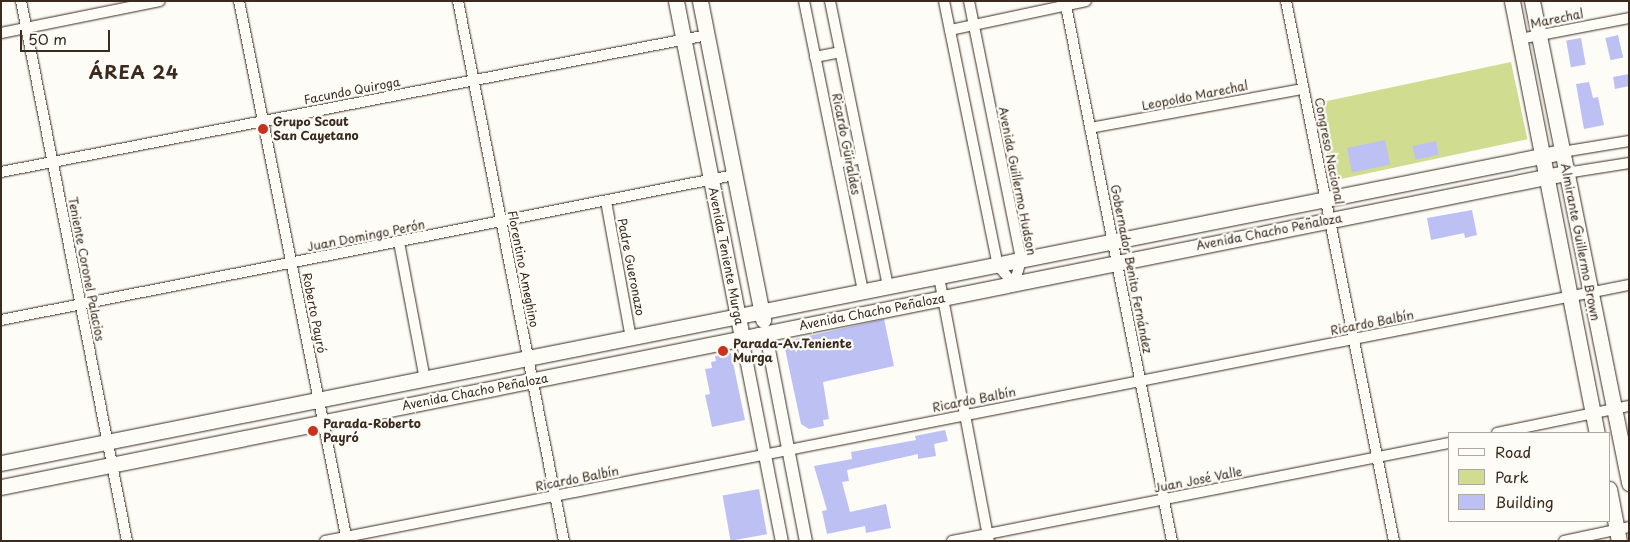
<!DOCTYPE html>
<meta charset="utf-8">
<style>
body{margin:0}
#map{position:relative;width:1630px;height:542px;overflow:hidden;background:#fdfcf7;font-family:"Playpen Sans",sans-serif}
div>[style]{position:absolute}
.green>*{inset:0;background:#d0dc8f;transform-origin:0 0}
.building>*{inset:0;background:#bdc0f2;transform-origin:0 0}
.roads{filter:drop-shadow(0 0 1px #3b2a1e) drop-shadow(0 0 1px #3b2a1e)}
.minor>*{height:10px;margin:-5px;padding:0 5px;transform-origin:5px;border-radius:5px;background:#fdfcf7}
.tertiary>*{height:12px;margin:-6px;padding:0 6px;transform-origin:6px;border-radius:6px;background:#fdfcf7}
.secondary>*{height:15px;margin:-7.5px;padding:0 7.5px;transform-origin:7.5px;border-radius:7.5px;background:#fdfcf7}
.dots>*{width:14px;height:14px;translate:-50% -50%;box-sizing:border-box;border:2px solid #fdfcf7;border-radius:50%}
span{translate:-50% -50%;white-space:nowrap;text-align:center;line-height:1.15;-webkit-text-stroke:4.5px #fdfcf7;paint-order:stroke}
.street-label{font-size:12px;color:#3b2a1e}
.poi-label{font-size:12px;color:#3b2a1e;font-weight:700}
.left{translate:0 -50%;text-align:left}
.district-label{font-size:18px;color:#3b2a1e;font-weight:700;letter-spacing:1px}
.frame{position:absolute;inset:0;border:2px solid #3b2a1e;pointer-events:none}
.legend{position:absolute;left:1448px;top:432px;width:162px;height:90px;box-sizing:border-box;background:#fdfcf7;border:1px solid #afa8a0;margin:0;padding:6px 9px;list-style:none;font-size:15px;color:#3b2a1e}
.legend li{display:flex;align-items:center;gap:10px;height:25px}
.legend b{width:25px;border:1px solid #afa8a0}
.scale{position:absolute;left:20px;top:30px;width:90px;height:22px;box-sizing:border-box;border:2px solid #3b2a1e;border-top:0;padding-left:6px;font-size:15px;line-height:18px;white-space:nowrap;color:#3b2a1e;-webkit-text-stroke:4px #fdfcf7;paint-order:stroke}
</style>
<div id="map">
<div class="green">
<i style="left:1511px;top:62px;width:79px;height:199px;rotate:78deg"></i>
</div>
<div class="building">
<i style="left:1618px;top:35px;width:23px;height:13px;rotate:77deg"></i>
<i style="left:1581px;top:38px;width:27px;height:15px;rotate:80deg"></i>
<i style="clip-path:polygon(1629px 74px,1629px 86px,1615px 89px,1613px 77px)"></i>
<i style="clip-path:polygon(1589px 82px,1593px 98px,1598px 97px,1604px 125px,1584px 129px,1576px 84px)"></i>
<i style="left:1385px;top:140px;width:25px;height:39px;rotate:78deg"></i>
<i style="left:1436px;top:141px;width:14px;height:24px;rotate:78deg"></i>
<i style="clip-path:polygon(1472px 210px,1477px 235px,1465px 238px,1464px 233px,1431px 240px,1427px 218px)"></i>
<i style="clip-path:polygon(884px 319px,894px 366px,823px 382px,829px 419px,823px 420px,824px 426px,809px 429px,801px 424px,785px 349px,791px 340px)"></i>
<i style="clip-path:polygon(731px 353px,745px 420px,712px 427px,705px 395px,710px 394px,705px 369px,712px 368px,711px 362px,716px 361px,715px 356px)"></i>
<i style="clip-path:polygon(945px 430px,948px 441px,934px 444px,936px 456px,918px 459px,918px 454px,847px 470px,849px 481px,842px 482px,850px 512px,886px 504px,891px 528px,866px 533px,865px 526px,827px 534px,822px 511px,827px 510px,814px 466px,852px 459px,851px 452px,916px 440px,915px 436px)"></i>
<i style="left:759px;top:489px;width:46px;height:37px;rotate:80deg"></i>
</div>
<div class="roads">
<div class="minor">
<i style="left:21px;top:1px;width:550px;rotate:78.89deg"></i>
<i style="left:239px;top:1px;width:551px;rotate:78.69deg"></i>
<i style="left:458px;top:1px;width:550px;rotate:78.89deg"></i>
<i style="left:804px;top:1px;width:297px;rotate:78.5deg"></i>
<i style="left:830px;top:1px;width:292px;rotate:78.5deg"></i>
<i style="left:944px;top:1px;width:270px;rotate:78.5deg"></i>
<i style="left:998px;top:266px;width:24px;rotate:48deg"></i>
<i style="left:969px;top:1px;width:264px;rotate:78.6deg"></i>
<i style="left:1021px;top:260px;width:25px;rotate:106deg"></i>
<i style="left:1065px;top:1px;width:550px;rotate:78.79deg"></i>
<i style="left:1286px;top:1px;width:551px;rotate:78.69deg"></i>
<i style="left:950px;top:30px;width:139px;rotate:-12deg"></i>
<i style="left:1px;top:33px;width:162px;rotate:-11.4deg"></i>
<i style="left:1520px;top:39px;width:111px;rotate:-10.9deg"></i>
<i style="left:815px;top:57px;width:25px;rotate:-11deg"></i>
<i style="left:1090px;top:128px;width:217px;rotate:-10.4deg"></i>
<i style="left:1562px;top:152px;width:68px;rotate:-9.3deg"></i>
<i style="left:837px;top:163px;width:25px;rotate:-11deg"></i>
<i style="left:1px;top:172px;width:719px;rotate:-10.98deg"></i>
<i style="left:1566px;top:173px;width:64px;rotate:-9deg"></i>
<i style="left:606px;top:201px;width:139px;rotate:79.7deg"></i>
<i style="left:399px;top:242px;width:139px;rotate:79.3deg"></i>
<i style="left:939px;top:277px;width:269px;rotate:79.3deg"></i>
<i style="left:1px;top:320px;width:747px;rotate:-11.19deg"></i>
<i style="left:1497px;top:433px;width:135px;rotate:-11.6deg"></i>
<i style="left:325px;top:541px;width:1329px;rotate:-11.11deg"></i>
<i style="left:952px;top:541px;width:507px;rotate:-11.15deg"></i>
<i style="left:1564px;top:541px;width:66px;rotate:-12.2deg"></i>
</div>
<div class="tertiary">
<i style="left:766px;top:334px;width:211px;rotate:79.1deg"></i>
<i style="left:742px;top:338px;width:207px;rotate:78.9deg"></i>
</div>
<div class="secondary">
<i style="left:676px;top:1px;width:343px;rotate:78.9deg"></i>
<i style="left:700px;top:1px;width:325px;rotate:78.8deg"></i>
<i style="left:1512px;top:1px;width:440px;rotate:78.9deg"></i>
<i style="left:1532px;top:1px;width:492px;rotate:78.6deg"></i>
<i style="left:1px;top:463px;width:1592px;rotate:-11.27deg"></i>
<i style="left:1px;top:487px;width:1596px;rotate:-11.35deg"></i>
<i style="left:1609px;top:489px;width:53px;rotate:79.1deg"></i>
</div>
</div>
<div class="dots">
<i style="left:263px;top:129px;background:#c8321e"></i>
<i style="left:723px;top:351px;background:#c8321e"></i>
<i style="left:313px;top:431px;background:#c8321e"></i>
</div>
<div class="street-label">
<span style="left:1557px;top:19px;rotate:-11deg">Marechal</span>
<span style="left:352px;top:91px;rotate:-11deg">Facundo Quiroga</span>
<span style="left:1195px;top:96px;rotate:-11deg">Leopoldo Marechal</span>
<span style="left:846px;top:144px;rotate:79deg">Ricardo Güiraldes</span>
<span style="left:1329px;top:151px;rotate:79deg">Congreso Nacional</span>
<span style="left:1017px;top:181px;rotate:79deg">Avenida Guillermo Hudson</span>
<span style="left:1269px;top:232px;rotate:-11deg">Avenida Chacho Peñaloza</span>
<span style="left:366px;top:236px;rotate:-11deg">Juan Domingo Perón</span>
<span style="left:1580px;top:242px;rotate:79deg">Almirante Guillermo Brown</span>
<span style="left:726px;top:256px;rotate:79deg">Avenida Teniente Murga</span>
<span style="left:631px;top:267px;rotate:79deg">Padre Gueronazo</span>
<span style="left:86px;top:269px;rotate:79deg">Teniente Coronel Palacios</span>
<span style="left:523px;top:269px;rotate:79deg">Florentino Ameghino</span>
<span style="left:1131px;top:269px;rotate:79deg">Gobernador Benito Fernández</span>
<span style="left:872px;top:312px;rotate:-11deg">Avenida Chacho Peñaloza</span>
<span style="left:314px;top:313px;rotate:79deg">Roberto Payró</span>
<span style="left:1372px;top:323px;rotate:-11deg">Ricardo Balbín</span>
<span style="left:475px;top:392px;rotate:-11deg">Avenida Chacho Peñaloza</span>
<span style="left:974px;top:400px;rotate:-11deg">Ricardo Balbín</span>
<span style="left:577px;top:479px;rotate:-11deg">Ricardo Balbín</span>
<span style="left:1198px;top:480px;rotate:-11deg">Juan José Valle</span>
</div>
<div class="poi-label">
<span class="left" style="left:273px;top:129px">Grupo Scout<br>San Cayetano</span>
<span class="left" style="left:733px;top:351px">Parada-Av.Teniente<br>Murga</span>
<span class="left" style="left:323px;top:431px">Parada-Roberto<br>Payró</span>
</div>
<div class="district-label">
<span style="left:134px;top:72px">ÁREA 24</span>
</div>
<div class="frame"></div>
<ul class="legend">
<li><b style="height:6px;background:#fdfcf7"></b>Road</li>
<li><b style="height:14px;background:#d0dc8f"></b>Park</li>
<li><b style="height:14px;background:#bdc0f2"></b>Building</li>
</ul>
<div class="scale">50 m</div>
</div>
